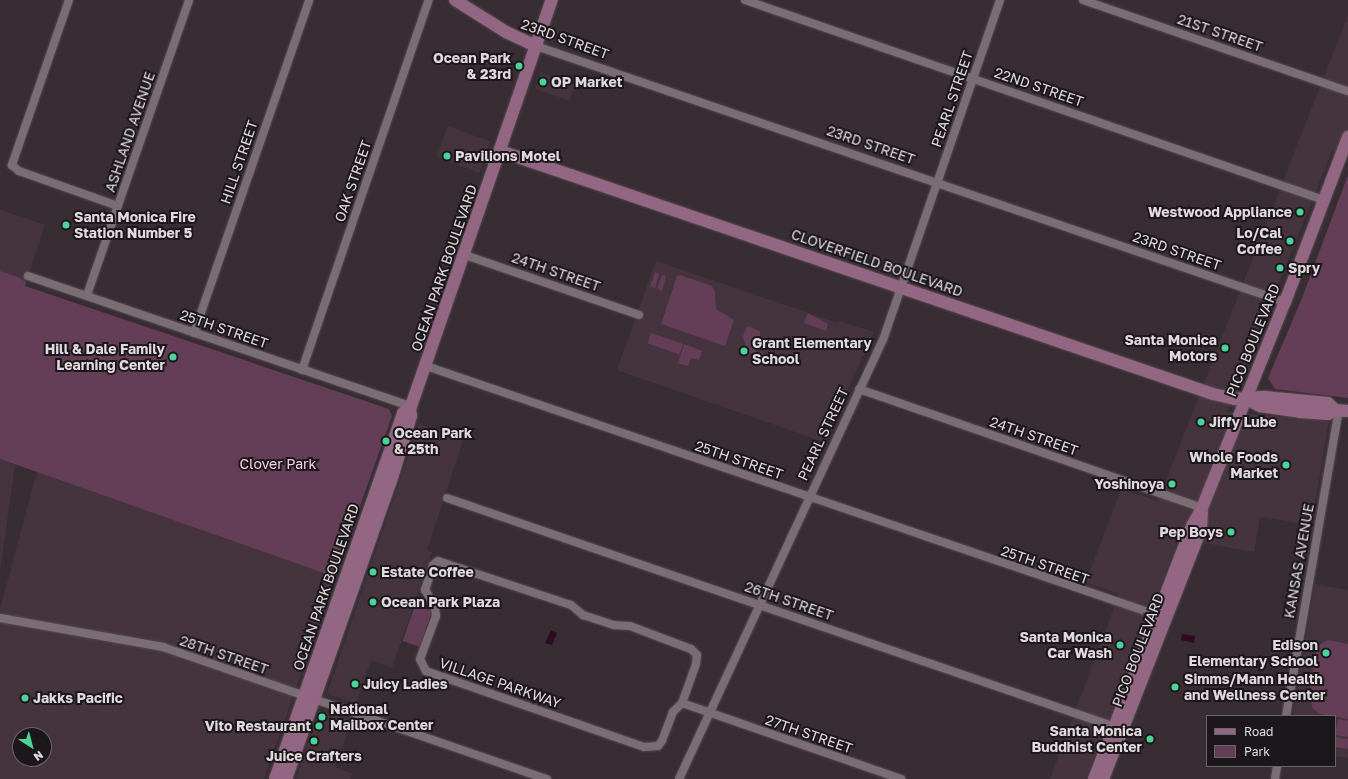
<!DOCTYPE html>
<style>
body{margin:0}
#map{position:relative;width:1348px;height:779px;overflow:hidden;background:#382d33;font-family:"Golos Text",sans-serif}
div>[style]{position:absolute}
.built>*{inset:0;background:#45343e;transform-origin:0 0}
.green>*{inset:0;background:#643d56;transform-origin:0 0}
.round{border-radius:50%}
.water>*{inset:0;background:#300924}
.roads{filter:drop-shadow(0 0 1px #554c51) drop-shadow(0 0 1px #554c51)}
.street>*{height:8px;margin:-4px;padding:0 4px;transform-origin:4px;border-radius:4px;background:#7a6d74}
.secondary>*{height:12px;margin:-6px;padding:0 6px;transform-origin:6px;border-radius:6px;background:#936784}
.dots>*{width:11px;height:11px;translate:-50% -50%;box-sizing:border-box;border:2px solid #1c171a;border-radius:50%}
span{translate:-50% -50%;white-space:nowrap;text-align:center;line-height:1.15;-webkit-text-stroke:4px #1c171a;paint-order:stroke}
.street-label{font-size:14px;color:#e0d9dd}
.poi-label{font-size:14px;color:#e0d9dd;font-weight:700}
.right{translate:-100% -50%;text-align:right}
.left{translate:0 -50%;text-align:left}
.park-label{font-size:14px;color:#facde8}
.legend{position:absolute;left:1206px;top:715px;width:130px;height:52px;box-sizing:border-box;background:#1c171a;border:1px solid #6a6568;margin:0;padding:5px 7px;list-style:none;font-size:12px;color:#e0d9dd}
.legend li{display:flex;align-items:center;gap:8px;height:20px}
.legend b{width:20px;border:1px solid #6a6568}
.north{position:absolute;left:12px;top:727px;width:40px;height:40px;box-sizing:border-box;background:#1c171a;border:1px solid #6a6568;border-radius:50%;rotate:144deg;font-size:11px;font-weight:700;line-height:16px;text-align:center;color:#e0d9dd}
.north::after{content:'';display:block;margin:auto;width:14px;height:18px;background:#4cd39a;clip-path:polygon(50% 0,100% 100%,50% 72%,0 100%)}
</style>
<div id="map">
<div class="built">
<i style="clip-path:polygon(1348px 15px,1348px 153px,1332px 151px,1227px 412px,1329px 421px,1311px 525px,1260px 517px,1254px 552px,1179px 538px,1086px 779px,1050px 779px,1119px 594px,1086px 582px,1121px 489px,1158px 501px)"></i>
<i style="left:541px;top:73px;width:36px;height:17px;rotate:19deg"></i>
<i style="left:448px;top:126px;width:45px;height:33px;rotate:20deg"></i>
<i style="clip-path:polygon(0 210px,45px 225px,26px 282px,0 271px)"></i>
<i style="clip-path:polygon(656px 261px,838px 323px,839px 321px,874px 332px,824px 442px,617px 370px)"></i>
<i style="clip-path:polygon(419px 424px,463px 441px,427px 550px,432px 552px,392px 668px,371px 660px,356px 703px,327px 694px)"></i>
<i style="clip-path:polygon(0 459px,15px 465px,0 572px)"></i>
<i style="clip-path:polygon(evenodd,37px 472px,335px 577px,264px 779px,0 779px,0 609px,37px 472px,20px 735px,44px 735px,44px 759px,20px 759px,20px 735px)"></i>
<i style="clip-path:polygon(1315px 584px,1348px 590px,1348px 758px,1335px 756px,1335px 716px,1293px 716px)"></i>
<i style="clip-path:polygon(319px 710px,352px 720px,335px 767px,352px 774px,350px 779px,296px 779px)"></i>
</div>
<div class="green">
<i style="clip-path:polygon(1348px 175px,1348px 398px,1275px 389px,1268px 378px,1302px 298px)"></i>
<i style="clip-path:polygon(0 271px,18px 277px,26px 282px,25px 286px,389px 409px,392px 416px,335px 577px,0 459px)"></i>
<i style="clip-path:polygon(655px 272px,659px 274px,655px 288px,650px 287px)"></i>
<i style="clip-path:polygon(662px 275px,666px 276px,662px 291px,657px 289px)"></i>
<i style="clip-path:polygon(680px 275px,712px 286px,715px 292px,716px 309px,734px 320px,725px 346px,661px 324px,677px 276px)"></i>
<i style="clip-path:polygon(808px 313px,828px 324px,826px 331px,804px 323px)"></i>
<i style="clip-path:polygon(747px 326px,760px 331px,760px 339px,755px 354px,747px 352px,743px 336px)"></i>
<i style="left:651px;top:333px;width:34px;height:11px;rotate:19deg"></i>
<i style="clip-path:polygon(684px 344px,702px 351px,699px 360px,691px 358px,688px 366px,678px 363px)"></i>
<i class="round" style="left:754px;top:352px;width:12px;height:12px"></i>
<i style="left:415px;top:605px;width:18px;height:38px;rotate:19deg"></i>
<i style="clip-path:polygon(1328px 640px,1348px 644px,1348px 719px,1320px 714px,1312px 708px,1310px 687px,1317px 646px)"></i>
<i style="clip-path:polygon(1338px 719px,1348px 721px,1348px 737px,1335px 735px)"></i>
<i style="clip-path:polygon(1335px 737px,1348px 739px,1348px 749px,1335px 747px)"></i>
</div>
<div class="water">
<i style="clip-path:polygon(551px 630px,557px 633px,552px 645px,545px 643px)"></i>
<i style="clip-path:polygon(1182px 634px,1195px 636px,1194px 643px,1181px 640px)"></i>
</div>
<div class="roads">
<div class="street">
<i style="left:69px;top:0;width:175px;rotate:109.1deg"></i>
<i style="left:12px;top:165px;width:9px;rotate:41deg"></i>
<i style="left:19px;top:171px;width:105px;rotate:19.5deg"></i>
<i style="left:745px;top:0;width:613px;rotate:19.06deg"></i>
<i style="left:1083px;top:0;width:280px;rotate:19deg"></i>
<i style="left:536px;top:46px;width:792px;rotate:18.87deg"></i>
<i style="left:465px;top:255px;width:184px;rotate:19deg"></i>
<i style="left:28px;top:276px;width:406px;rotate:18.8deg"></i>
<i style="left:87px;top:295px;width:312px;rotate:-70.9deg"></i>
<i style="left:194px;top:333px;width:352px;rotate:-70.9deg"></i>
<i style="left:426px;top:366px;width:772px;rotate:18.81deg"></i>
<i style="left:302px;top:370px;width:391px;rotate:-71.1deg"></i>
<i style="left:859px;top:389px;width:363px;rotate:19.1deg"></i>
<i style="left:447px;top:498px;width:709px;rotate:18.92deg"></i>
<i style="left:438px;top:561px;width:140px;rotate:18.3deg"></i>
<i style="left:571px;top:605px;width:16px;rotate:40deg"></i>
<i style="left:583px;top:615px;width:33px;rotate:18deg"></i>
<i style="left:614px;top:625px;width:16px;rotate:4deg"></i>
<i style="left:630px;top:626px;width:65px;rotate:20.7deg"></i>
<i style="left:691px;top:649px;width:8px;rotate:45deg"></i>
<i style="left:697px;top:655px;width:9px;rotate:96deg"></i>
<i style="left:696px;top:664px;width:41px;rotate:109.7deg"></i>
<i style="left:682px;top:703px;width:13px;rotate:135deg"></i>
<i style="left:673px;top:712px;width:31px;rotate:111deg"></i>
<i style="left:662px;top:741px;width:6px;rotate:129deg"></i>
<i style="left:658px;top:746px;width:14px;rotate:176deg"></i>
<i style="left:644px;top:747px;width:231px;rotate:-160.8deg"></i>
<i style="left:426px;top:671px;width:13px;rotate:-117deg"></i>
<i style="left:420px;top:659px;width:46px;rotate:-69.6deg"></i>
<i style="left:436px;top:616px;width:9px;rotate:-96deg"></i>
<i style="left:435px;top:607px;width:20px;rotate:-120deg"></i>
<i style="left:425px;top:590px;width:26px;rotate:-72deg"></i>
<i style="left:433px;top:565px;width:6px;rotate:-39deg"></i>
<i style="left:0;top:618px;width:166px;rotate:10.1deg"></i>
<i style="left:163px;top:647px;width:406px;rotate:19deg"></i>
<i style="left:682px;top:703px;width:232px;rotate:19.1deg"></i>
<i style="left:1286px;top:716px;width:311px;rotate:-80.2deg"></i>
<i style="left:679px;top:779px;width:487px;rotate:-65.1deg"></i>
<i style="left:884px;top:337px;width:356px;rotate:-71deg"></i>
<i style="left:1275px;top:779px;width:13px;rotate:-81deg"></i>
</div>
<div class="secondary">
<i style="left:455px;top:0;width:60px;rotate:32.1deg"></i>
<i style="left:506px;top:32px;width:33px;rotate:25deg"></i>
<i style="left:500px;top:151px;width:753px;rotate:18.82deg"></i>
<i style="left:1213px;top:394px;width:22px;rotate:13deg"></i>
<i style="left:1234px;top:399px;width:31px;rotate:-4deg"></i>
<i style="left:1265px;top:397px;width:63px;rotate:5.4deg"></i>
<i style="left:1328px;top:403px;width:10px;rotate:45deg"></i>
<i style="left:1335px;top:410px;width:13px;rotate:4deg"></i>
<i style="left:1246px;top:399px;width:16px;rotate:27deg"></i>
<i style="left:1260px;top:406px;width:40px;rotate:8.5deg"></i>
<i style="left:1300px;top:412px;width:28px;rotate:4deg"></i>
<i style="left:1328px;top:414px;width:8px;rotate:-30deg"></i>
<i style="left:275px;top:779px;width:388px;rotate:-70.7deg"></i>
<i style="left:403px;top:413px;width:8px;rotate:-30deg"></i>
<i style="left:286px;top:779px;width:319px;rotate:-70.6deg"></i>
<i style="left:392px;top:478px;width:65px;rotate:-73deg"></i>
<i style="left:411px;top:416px;width:7px;rotate:-98deg"></i>
<i style="left:410px;top:409px;width:433px;rotate:-70.9deg"></i>
<i style="left:1094px;top:779px;width:271px;rotate:-68.8deg"></i>
<i style="left:1192px;top:526px;width:21px;rotate:-61deg"></i>
<i style="left:1202px;top:508px;width:222px;rotate:-68.1deg"></i>
<i style="left:1285px;top:302px;width:177px;rotate:-69.1deg"></i>
<i style="left:1103px;top:779px;width:269px;rotate:-68.6deg"></i>
<i style="left:1201px;top:529px;width:17px;rotate:-87deg"></i>
</div>
</div>
<div class="dots">
<i style="left:519px;top:66px;background:#4cd39a"></i>
<i style="left:543px;top:82px;background:#4cd39a"></i>
<i style="left:447px;top:156px;background:#4cd39a"></i>
<i style="left:1300px;top:212px;background:#4cd39a"></i>
<i style="left:66px;top:225px;background:#4cd39a"></i>
<i style="left:1290px;top:241px;background:#4cd39a"></i>
<i style="left:1280px;top:268px;background:#4cd39a"></i>
<i style="left:1225px;top:348px;background:#4cd39a"></i>
<i style="left:744px;top:351px;background:#4cd39a"></i>
<i style="left:173px;top:357px;background:#4cd39a"></i>
<i style="left:1201px;top:422px;background:#4cd39a"></i>
<i style="left:386px;top:441px;background:#4cd39a"></i>
<i style="left:1286px;top:465px;background:#4cd39a"></i>
<i style="left:1172px;top:484px;background:#4cd39a"></i>
<i style="left:1231px;top:532px;background:#4cd39a"></i>
<i style="left:373px;top:572px;background:#4cd39a"></i>
<i style="left:373px;top:602px;background:#4cd39a"></i>
<i style="left:1120px;top:645px;background:#4cd39a"></i>
<i style="left:1326px;top:653px;background:#4cd39a"></i>
<i style="left:355px;top:684px;background:#4cd39a"></i>
<i style="left:1175px;top:687px;background:#4cd39a"></i>
<i style="left:25px;top:698px;background:#4cd39a"></i>
<i style="left:322px;top:717px;background:#4cd39a"></i>
<i style="left:319px;top:726px;background:#4cd39a"></i>
<i style="left:1150px;top:739px;background:#4cd39a"></i>
<i style="left:314px;top:741px;background:#4cd39a"></i>
</div>
<div class="street-label">
<span style="left:1220px;top:33px;rotate:19deg">21ST STREET</span>
<span style="left:565px;top:39px;rotate:20deg">23RD STREET</span>
<span style="left:1039px;top:87px;rotate:19deg">22ND STREET</span>
<span style="left:952px;top:99px;rotate:-71deg">PEARL STREET</span>
<span style="left:130px;top:132px;rotate:-71deg">ASHLAND AVENUE</span>
<span style="left:871px;top:145px;rotate:19deg">23RD STREET</span>
<span style="left:239px;top:162px;rotate:-71deg">HILL STREET</span>
<span style="left:353px;top:181px;rotate:-71deg">OAK STREET</span>
<span style="left:1177px;top:251px;rotate:19deg">23RD STREET</span>
<span style="left:877px;top:263px;rotate:19deg">CLOVERFIELD BOULEVARD</span>
<span style="left:444px;top:268px;rotate:-71deg">OCEAN PARK BOULEVARD</span>
<span style="left:556px;top:272px;rotate:19deg">24TH STREET</span>
<span style="left:224px;top:329px;rotate:19deg">25TH STREET</span>
<span style="left:1253px;top:340px;rotate:-68deg">PICO BOULEVARD</span>
<span style="left:823px;top:434px;rotate:-65deg">PEARL STREET</span>
<span style="left:1034px;top:436px;rotate:19deg">24TH STREET</span>
<span style="left:739px;top:460px;rotate:19deg">25TH STREET</span>
<span style="left:1299px;top:561px;rotate:-80deg">KANSAS AVENUE</span>
<span style="left:1045px;top:565px;rotate:19deg">25TH STREET</span>
<span style="left:326px;top:587px;rotate:-71deg">OCEAN PARK BOULEVARD</span>
<span style="left:789px;top:601px;rotate:19deg">26TH STREET</span>
<span style="left:1138px;top:650px;rotate:-69deg">PICO BOULEVARD</span>
<span style="left:224px;top:655px;rotate:19deg">28TH STREET</span>
<span style="left:500px;top:683px;rotate:19deg">VILLAGE PARKWAY</span>
<span style="left:809px;top:734px;rotate:19deg">27TH STREET</span>
</div>
<div class="poi-label">
<span class="right" style="left:511px;top:66px">Ocean Park<br>&amp; 23rd</span>
<span class="left" style="left:551px;top:82px">OP Market</span>
<span class="left" style="left:455px;top:156px">Pavilions Motel</span>
<span class="right" style="left:1292px;top:212px">Westwood Appliance</span>
<span class="left" style="left:74px;top:225px">Santa Monica Fire<br>Station Number 5</span>
<span class="right" style="left:1282px;top:241px">Lo/Cal<br>Coffee</span>
<span class="left" style="left:1288px;top:268px">Spry</span>
<span class="right" style="left:1217px;top:348px">Santa Monica<br>Motors</span>
<span class="left" style="left:752px;top:351px">Grant Elementary<br>School</span>
<span class="right" style="left:165px;top:357px">Hill &amp; Dale Family<br>Learning Center</span>
<span class="left" style="left:1209px;top:422px">Jiffy Lube</span>
<span class="left" style="left:394px;top:441px">Ocean Park<br>&amp; 25th</span>
<span class="right" style="left:1278px;top:465px">Whole Foods<br>Market</span>
<span class="right" style="left:1164px;top:484px">Yoshinoya</span>
<span class="right" style="left:1223px;top:532px">Pep Boys</span>
<span class="left" style="left:381px;top:572px">Estate Coffee</span>
<span class="left" style="left:381px;top:602px">Ocean Park Plaza</span>
<span class="right" style="left:1112px;top:645px">Santa Monica<br>Car Wash</span>
<span class="right" style="left:1318px;top:653px">Edison<br>Elementary School</span>
<span class="left" style="left:1184px;top:687px">Simms/Mann Health<br>and Wellness Center</span>
<span class="left" style="left:363px;top:684px">Juicy Ladies</span>
<span class="left" style="left:33px;top:698px">Jakks Pacific</span>
<span class="left" style="left:330px;top:717px">National<br>Mailbox Center</span>
<span class="right" style="left:311px;top:726px">Vito Restaurant</span>
<span class="right" style="left:1142px;top:739px">Santa Monica<br>Buddhist Center</span>
<span style="left:314px;top:756px">Juice Crafters</span>
</div>
<div class="park-label">
<span style="left:278px;top:464px">Clover Park</span>
</div>
<ul class="legend">
<li><b style="height:5px;background:#936784"></b>Road</li>
<li><b style="height:11px;background:#643d56"></b>Park</li>
</ul>
<div class="north">N</div>
</div>
